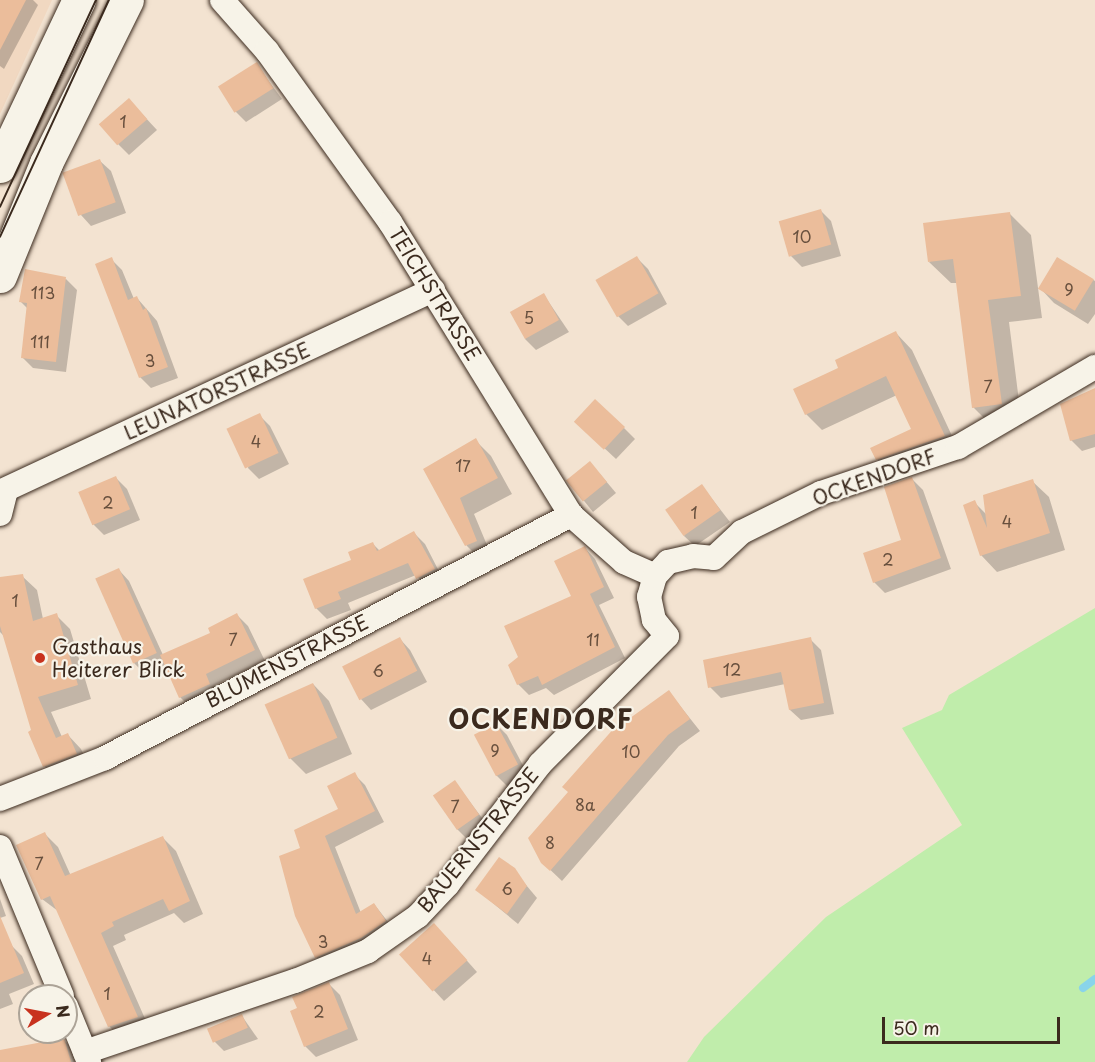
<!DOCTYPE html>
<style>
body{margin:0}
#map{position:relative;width:1095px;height:1062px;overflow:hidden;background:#f3e3d1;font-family:"Playpen Sans",sans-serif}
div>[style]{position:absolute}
.built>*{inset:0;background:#f1d8c1}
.green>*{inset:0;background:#c0edab}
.shadow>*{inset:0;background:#0003}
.stream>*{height:8px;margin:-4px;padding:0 4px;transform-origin:4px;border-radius:4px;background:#89d4ea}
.building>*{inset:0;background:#ebbd9b;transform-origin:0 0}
.roads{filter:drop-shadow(0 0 2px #3b2a1e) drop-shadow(0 0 2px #3b2a1e)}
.street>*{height:24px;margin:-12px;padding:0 12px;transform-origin:12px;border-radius:12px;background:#f7f3e8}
.secondary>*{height:33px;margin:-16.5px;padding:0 16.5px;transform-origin:16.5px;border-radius:16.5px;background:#f7f3e8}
.tram>*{height:1.5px;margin:-0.75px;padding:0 0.75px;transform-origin:0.75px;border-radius:0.75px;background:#3b2a1e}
.dots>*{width:16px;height:16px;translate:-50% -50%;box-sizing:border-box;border:3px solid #f7f3e8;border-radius:50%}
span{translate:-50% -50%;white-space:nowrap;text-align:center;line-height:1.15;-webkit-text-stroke:4.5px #f7f3e8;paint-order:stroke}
.number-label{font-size:16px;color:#674f3d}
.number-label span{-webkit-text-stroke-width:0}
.street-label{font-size:20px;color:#3b2a1e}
.poi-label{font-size:20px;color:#3b2a1e}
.left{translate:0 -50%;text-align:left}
.district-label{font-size:26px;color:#3b2a1e;font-weight:700;letter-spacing:1.5px}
.north{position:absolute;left:18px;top:984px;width:60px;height:60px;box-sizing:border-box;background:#f7f3e8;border:2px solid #aca397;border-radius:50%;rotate:80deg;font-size:16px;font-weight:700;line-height:24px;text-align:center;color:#3b2a1e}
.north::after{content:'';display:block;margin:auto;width:21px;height:27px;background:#c8321e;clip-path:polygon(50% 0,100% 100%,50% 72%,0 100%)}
.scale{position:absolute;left:882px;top:1017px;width:178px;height:27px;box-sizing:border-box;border:3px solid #3b2a1e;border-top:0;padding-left:8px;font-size:18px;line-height:21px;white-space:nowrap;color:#3b2a1e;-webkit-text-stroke:4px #f7f3e8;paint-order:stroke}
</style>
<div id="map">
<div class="built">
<i style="clip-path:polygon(0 0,52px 0,0 114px)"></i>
</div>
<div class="green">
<i style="clip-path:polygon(1095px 608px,1095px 1062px,687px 1062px,704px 1037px,826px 917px,962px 825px,902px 728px,942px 710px,949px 695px)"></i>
</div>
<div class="shadow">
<i style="clip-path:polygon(0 0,33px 0,38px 5px,4px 69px,0 66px)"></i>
<i style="clip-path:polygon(256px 64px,282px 99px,246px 122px,235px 111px)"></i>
<i style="clip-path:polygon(129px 100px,157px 130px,129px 155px,118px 144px)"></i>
<i style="clip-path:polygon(100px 161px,111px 171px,126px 213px,91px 226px,81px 215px)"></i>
<i style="clip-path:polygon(820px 210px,831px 221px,841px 256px,802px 267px,791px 256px)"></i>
<i style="clip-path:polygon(1009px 213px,1031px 235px,1042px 318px,1009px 322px,1022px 425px,995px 429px,973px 407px,958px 283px,951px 283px,929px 262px)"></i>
<i style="clip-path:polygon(637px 258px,648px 269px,667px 304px,628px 326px,617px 315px)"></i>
<i style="clip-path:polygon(111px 259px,122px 270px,134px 299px,137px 298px,157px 321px,178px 378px,151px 388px,140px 377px)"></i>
<i style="clip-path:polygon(1058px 259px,1095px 281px,1095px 314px,1088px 324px,1054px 303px,1040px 288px)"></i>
<i style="clip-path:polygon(66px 279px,77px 290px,66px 372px,33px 368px,22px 357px,28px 309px,20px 301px)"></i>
<i style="clip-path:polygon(544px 295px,569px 332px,536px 350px,525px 339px)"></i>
<i style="clip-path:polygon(896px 333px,912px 350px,960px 453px,893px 475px,877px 459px,913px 430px,897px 395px,822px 430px,806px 414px,840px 369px)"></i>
<i style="clip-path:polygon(1095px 390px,1095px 447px,1082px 451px,1071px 440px,1062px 405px)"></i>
<i style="clip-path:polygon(259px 415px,270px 426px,289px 464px,259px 479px,248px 468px)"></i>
<i style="clip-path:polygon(624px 428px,635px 439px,616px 459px,587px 432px)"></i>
<i style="clip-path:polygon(475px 440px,491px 456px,512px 494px,474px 514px,492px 557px,482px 561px,467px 546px,425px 469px)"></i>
<i style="clip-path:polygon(600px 474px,616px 493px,593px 512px,568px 481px)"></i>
<i style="clip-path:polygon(116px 478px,127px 489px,140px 520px,104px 535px,93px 524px)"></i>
<i style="clip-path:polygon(912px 479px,923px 490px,951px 569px,885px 593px,874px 582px,903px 541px)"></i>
<i style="clip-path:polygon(1032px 481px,1049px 497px,1065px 550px,997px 572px,981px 555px,974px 502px,987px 515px)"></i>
<i style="clip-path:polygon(702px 486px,730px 522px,695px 546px,684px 536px)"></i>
<i style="clip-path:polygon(414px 533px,425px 544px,444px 581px,428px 589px,416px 575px,348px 603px,351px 610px,327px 619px,316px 608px,353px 560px,373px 544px,380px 551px)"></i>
<i style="clip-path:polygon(585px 548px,595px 559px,614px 598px,599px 605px,625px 658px,554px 695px,546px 688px,529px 695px,518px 684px,520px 658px,573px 597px)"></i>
<i style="clip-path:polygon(119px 570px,129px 581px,163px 655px,212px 633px,237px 615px,248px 626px,265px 661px,215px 685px,220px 695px,191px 708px,180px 697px,166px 665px,145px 674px,134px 663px)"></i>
<i style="clip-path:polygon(22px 576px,37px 590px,43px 619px,56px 615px,70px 629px,91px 699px,51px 712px,62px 737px,67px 734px,81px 749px,90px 768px,58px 780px,44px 766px,5px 637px,0 632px,0 579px)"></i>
<i style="clip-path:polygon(400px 639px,410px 650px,427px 682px,371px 710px,361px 699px)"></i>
<i style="clip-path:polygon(810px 639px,821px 650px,834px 714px,801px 720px,790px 710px,785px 684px,721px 698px,710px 687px)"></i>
<i style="clip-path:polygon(313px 684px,329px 701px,352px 754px,306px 774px,289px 757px)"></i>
<i style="clip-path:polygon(669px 692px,700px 731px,679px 746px,562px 881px,542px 862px,570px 792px,626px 723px)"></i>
<i style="clip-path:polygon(496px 724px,507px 735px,528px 775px,507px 786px,496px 775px)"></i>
<i style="clip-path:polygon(354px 774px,365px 785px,384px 822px,335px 847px,361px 913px,374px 904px,396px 932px,327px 968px,316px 957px,302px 849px,340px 810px)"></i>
<i style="clip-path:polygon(455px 782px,488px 826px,468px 840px,457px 829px)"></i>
<i style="clip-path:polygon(45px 834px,58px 847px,71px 876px,162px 837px,176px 851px,203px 914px,184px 923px,174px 913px,124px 935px,126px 940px,113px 946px,150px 1030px,123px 1040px,109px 1026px,58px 911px,42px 899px)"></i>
<i style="clip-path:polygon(516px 873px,537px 898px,518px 924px,477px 890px)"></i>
<i style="clip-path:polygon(0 899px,6px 916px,0 918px)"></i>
<i style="clip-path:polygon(445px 936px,477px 972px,444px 1001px,401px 955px)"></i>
<i style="clip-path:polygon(11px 945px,22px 956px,34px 984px,9px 994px,13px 1004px,0 1009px,0 950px)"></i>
<i style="clip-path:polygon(329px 984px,340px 995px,358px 1040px,316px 1057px,305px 1046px)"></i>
<i style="clip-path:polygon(242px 1016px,258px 1039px,224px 1051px,213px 1040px)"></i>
<i style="clip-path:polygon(63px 1039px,74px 1050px,77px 1062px,0 1062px)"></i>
</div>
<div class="stream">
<i style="left:1083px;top:988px;width:15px;rotate:-37deg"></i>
</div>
<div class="building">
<i style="clip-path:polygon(0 0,26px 0,0 50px)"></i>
<i style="left:257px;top:62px;width:31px;height:46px;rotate:58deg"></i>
<i style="left:129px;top:98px;width:28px;height:40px;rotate:49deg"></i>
<i style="left:100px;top:159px;width:46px;height:40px;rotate:70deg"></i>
<i style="left:821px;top:209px;width:37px;height:44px;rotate:74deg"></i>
<i style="clip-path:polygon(1010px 212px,1021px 296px,988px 300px,1002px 404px,972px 408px,953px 259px,928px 262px,923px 223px)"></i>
<i style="left:637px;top:256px;width:43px;height:48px;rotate:60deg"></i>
<i style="clip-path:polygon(112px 257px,128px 300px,137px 296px,143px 310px,146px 308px,168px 367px,139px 378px,95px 264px)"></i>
<i style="left:1057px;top:257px;width:43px;height:37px;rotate:31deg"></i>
<i style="clip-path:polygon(25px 269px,66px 277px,56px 362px,21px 358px,27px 303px,19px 302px)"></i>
<i style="left:544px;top:293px;width:31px;height:39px;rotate:61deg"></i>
<i style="clip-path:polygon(896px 331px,945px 436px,876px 460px,870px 448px,911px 429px,886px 376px,805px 415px,793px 389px,838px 368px,835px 360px)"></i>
<i style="clip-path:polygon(1095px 388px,1095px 434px,1070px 441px,1060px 404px)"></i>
<i style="left:595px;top:399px;width:41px;height:31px;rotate:43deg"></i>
<i style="left:260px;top:413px;width:44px;height:37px;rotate:65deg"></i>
<i style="clip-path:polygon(476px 438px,498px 478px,460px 498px,477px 541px,465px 546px,423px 469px)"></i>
<i style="left:590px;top:461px;width:27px;height:31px;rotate:51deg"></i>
<i style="left:116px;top:476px;width:36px;height:41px;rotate:67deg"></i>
<i style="clip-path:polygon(912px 477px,941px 558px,873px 583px,863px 553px,901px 540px,884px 487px)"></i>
<i style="clip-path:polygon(1033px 479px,1050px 533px,980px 556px,963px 505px,975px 500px,987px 528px,983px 495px)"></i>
<i style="left:702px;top:484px;width:32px;height:45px;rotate:55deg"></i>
<i style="clip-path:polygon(414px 531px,435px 569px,416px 579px,408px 563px,338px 592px,341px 599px,315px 609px,303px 579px,351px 560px,348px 552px,373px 542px,377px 551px)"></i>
<i style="clip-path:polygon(585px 546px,604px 587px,590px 594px,615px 647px,542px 685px,538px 676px,517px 685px,508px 665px,518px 657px,504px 626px,571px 596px,554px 561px)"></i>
<i style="left:119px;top:568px;width:93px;height:26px;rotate:66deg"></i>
<i style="clip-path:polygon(23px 574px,33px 621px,57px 613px,78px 685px,38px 697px,56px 738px,68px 733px,77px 754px,43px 767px,28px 732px,31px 730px,0 626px,0 577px)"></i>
<i style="clip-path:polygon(237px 613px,255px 650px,206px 674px,210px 684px,179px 698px,160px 655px,210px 633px,208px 628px)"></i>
<i style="left:400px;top:637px;width:38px;height:65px;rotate:63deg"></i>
<i style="clip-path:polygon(811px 637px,824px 703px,789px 710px,781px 672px,708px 688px,703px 660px)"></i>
<i style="left:313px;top:683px;width:60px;height:53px;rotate:66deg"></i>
<i style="clip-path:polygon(669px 690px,690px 719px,668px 735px,550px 871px,541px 863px,528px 838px,568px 792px,562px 787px,623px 718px,626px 721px)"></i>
<i style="left:496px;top:723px;width:47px;height:25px;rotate:62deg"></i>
<i style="clip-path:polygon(355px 772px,375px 811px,325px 836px,356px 914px,374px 903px,386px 921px,361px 938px,315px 958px,295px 916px,279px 856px,300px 848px,294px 830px,338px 809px,327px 786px)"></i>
<i style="left:455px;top:780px;width:42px;height:27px;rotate:55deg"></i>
<i style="clip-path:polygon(45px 832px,65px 876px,163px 836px,190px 901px,169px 911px,163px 899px,112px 922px,114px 926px,101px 933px,138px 1017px,108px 1027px,50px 896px,41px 900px,16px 845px)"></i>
<i style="clip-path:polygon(499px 857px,515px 868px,527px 886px,507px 914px,475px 890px)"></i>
<i style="clip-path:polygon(0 916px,24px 973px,0 983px)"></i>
<i style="left:434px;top:923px;width:50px;height:47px;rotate:48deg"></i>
<i style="clip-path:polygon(329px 982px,348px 1029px,304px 1047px,290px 1011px,297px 1008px,292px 997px)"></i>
<i style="left:242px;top:1014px;width:15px;height:38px;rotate:67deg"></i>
<i style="clip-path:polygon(64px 1038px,71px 1062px,0 1062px,0 1050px)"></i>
</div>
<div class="roads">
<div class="street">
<i style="left:222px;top:0;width:68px;rotate:48.6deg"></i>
<i style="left:267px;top:51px;width:211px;rotate:54.3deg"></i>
<i style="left:390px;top:222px;width:344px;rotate:58.3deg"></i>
<i style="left:571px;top:515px;width:71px;rotate:41.6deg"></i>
<i style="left:624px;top:562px;width:34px;rotate:24deg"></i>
<i style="left:0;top:492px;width:478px;rotate:-25deg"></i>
<i style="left:0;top:514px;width:25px;rotate:-76deg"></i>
<i style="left:0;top:799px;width:113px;rotate:-21.3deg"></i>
<i style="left:105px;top:758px;width:526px;rotate:-27.54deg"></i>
<i style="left:0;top:847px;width:161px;rotate:67.4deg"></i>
<i style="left:66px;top:1006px;width:61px;rotate:67.7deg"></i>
<i style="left:85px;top:1052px;width:222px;rotate:-18.7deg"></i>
<i style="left:295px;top:981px;width:79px;rotate:-22.3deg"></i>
<i style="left:368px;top:951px;width:61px;rotate:-35deg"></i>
<i style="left:418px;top:916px;width:44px;rotate:-46.8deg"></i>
<i style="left:448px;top:884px;width:151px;rotate:-52.5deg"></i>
<i style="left:540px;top:764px;width:180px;rotate:-45.2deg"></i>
<i style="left:667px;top:636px;width:21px;rotate:-129deg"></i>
<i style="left:654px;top:620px;width:24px;rotate:-102deg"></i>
<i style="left:649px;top:597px;width:22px;rotate:-74deg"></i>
<i style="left:655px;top:576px;width:19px;rotate:-47deg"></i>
<i style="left:668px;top:562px;width:26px;rotate:-13deg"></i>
<i style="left:693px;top:556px;width:21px;rotate:5deg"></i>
<i style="left:714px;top:558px;width:38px;rotate:-43deg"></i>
<i style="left:742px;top:532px;width:88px;rotate:-26.3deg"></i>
<i style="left:821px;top:493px;width:145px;rotate:-18.6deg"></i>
<i style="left:958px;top:447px;width:159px;rotate:-30.3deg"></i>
</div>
<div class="secondary">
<i style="left:0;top:166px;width:184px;rotate:-64.6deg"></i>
<i style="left:0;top:276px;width:122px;rotate:-67.8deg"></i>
<i style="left:46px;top:163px;width:182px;rotate:-63.6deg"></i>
</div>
</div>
<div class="tram">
<i style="left:0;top:207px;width:228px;rotate:-65.1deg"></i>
<i style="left:0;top:237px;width:261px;rotate:-65.3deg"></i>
</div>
<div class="dots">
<i style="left:40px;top:658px;background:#c8321e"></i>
</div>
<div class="number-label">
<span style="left:123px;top:121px">1</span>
<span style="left:802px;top:236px">10</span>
<span style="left:1069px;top:289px">9</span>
<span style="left:43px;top:292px">113</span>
<span style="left:529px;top:317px">5</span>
<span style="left:40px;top:341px">111</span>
<span style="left:150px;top:360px">3</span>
<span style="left:988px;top:386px">7</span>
<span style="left:256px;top:441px">4</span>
<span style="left:463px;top:465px">17</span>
<span style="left:108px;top:502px">2</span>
<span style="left:694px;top:512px">1</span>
<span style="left:1007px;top:521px">4</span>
<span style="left:888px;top:559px">2</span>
<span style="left:15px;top:600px">1</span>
<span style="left:233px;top:639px">7</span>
<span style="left:593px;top:639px">11</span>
<span style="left:732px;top:669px">12</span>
<span style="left:378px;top:670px">6</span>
<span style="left:495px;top:750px">9</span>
<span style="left:631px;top:751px">10</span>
<span style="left:585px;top:804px">8a</span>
<span style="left:455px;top:806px">7</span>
<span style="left:550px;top:842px">8</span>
<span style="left:39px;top:863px">7</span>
<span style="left:507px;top:888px">6</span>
<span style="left:323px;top:941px">3</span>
<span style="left:427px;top:958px">4</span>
<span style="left:107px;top:993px">1</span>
<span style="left:319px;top:1011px">2</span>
</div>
<div class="street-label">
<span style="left:435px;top:294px;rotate:58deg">TEICHSTRASSE</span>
<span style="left:217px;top:391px;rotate:-25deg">LEUNATORSTRASSE</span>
<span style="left:874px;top:477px;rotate:-20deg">OCKENDORF</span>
<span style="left:287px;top:661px;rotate:-27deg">BLUMENSTRASSE</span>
<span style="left:478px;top:840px;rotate:-51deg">BAUERNSTRASSE</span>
</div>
<div class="poi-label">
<span class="left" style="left:52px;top:658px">Gasthaus<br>Heiterer Blick</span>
</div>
<div class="district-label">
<span style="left:541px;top:719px">OCKENDORF</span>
</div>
<div class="north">N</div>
<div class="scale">50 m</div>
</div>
